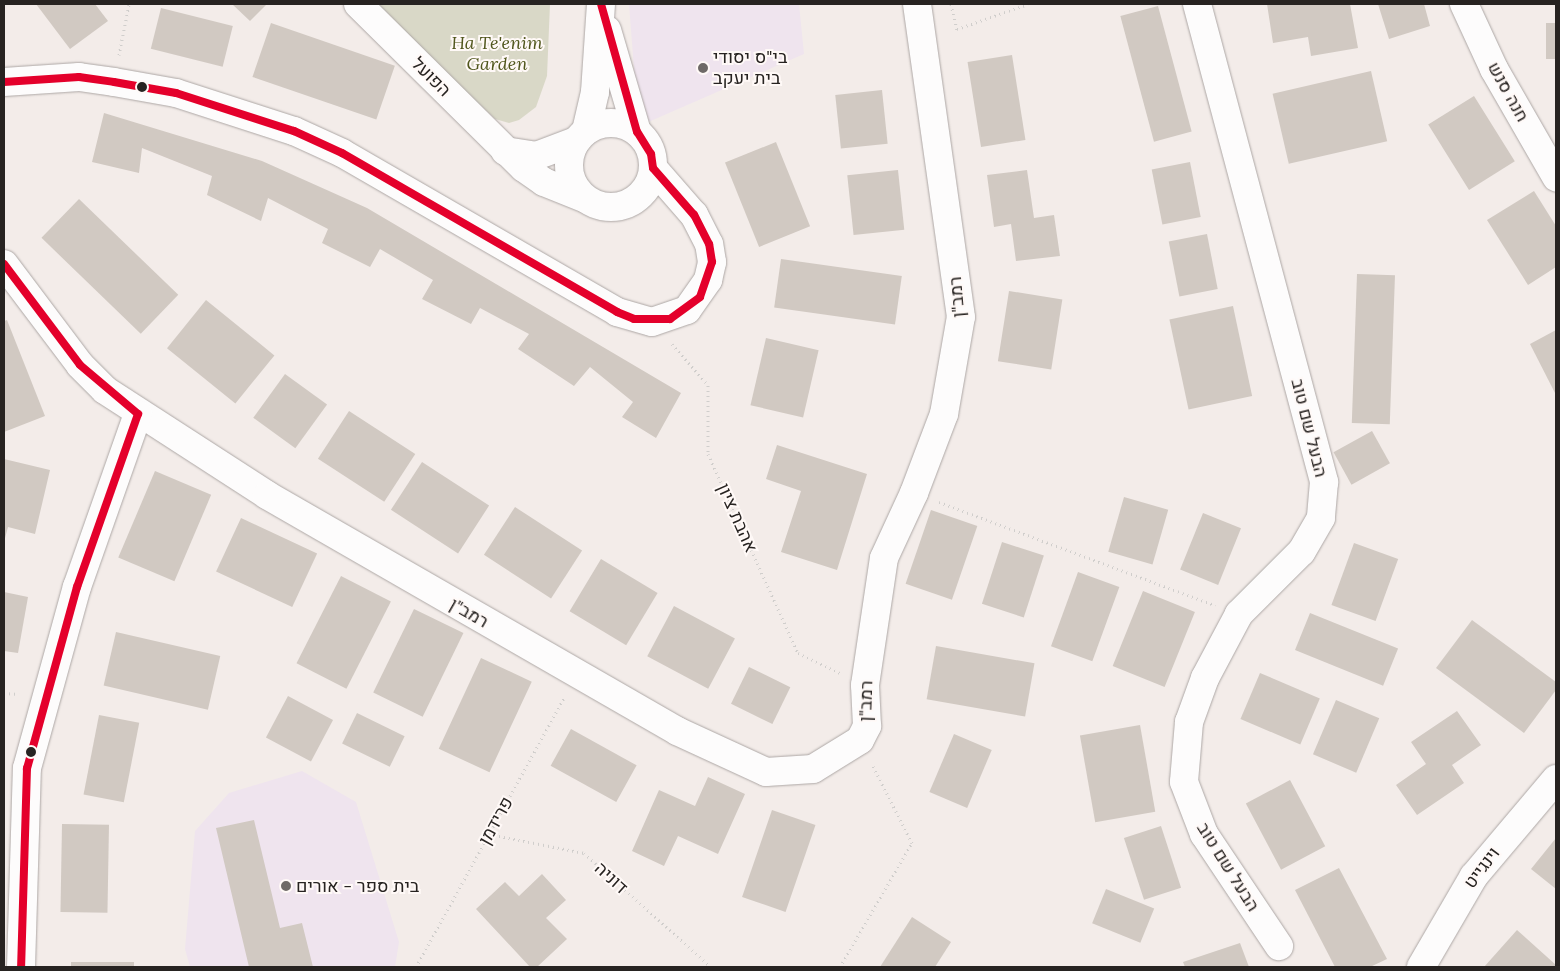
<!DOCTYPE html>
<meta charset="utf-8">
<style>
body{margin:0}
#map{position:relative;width:1560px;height:971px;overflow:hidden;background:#f3ece9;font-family:Lora,Heebo,serif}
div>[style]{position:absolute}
.education>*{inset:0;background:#efe4ee}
.green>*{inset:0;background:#d9d8c7}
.building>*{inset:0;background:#d1c9c2;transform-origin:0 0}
.path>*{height:3px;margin-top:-1.5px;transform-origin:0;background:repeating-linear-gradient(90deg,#d0cecc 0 1px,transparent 0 5px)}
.roads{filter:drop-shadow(0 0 1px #ada7a5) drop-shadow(0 0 1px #ada7a5)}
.minor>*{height:28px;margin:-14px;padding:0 14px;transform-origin:14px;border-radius:14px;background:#fdfcfc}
.minor>.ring{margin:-14px;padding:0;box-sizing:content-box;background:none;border:28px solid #fdfcfc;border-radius:50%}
.bus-1>*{height:8px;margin:-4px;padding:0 4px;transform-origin:4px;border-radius:4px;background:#e4002b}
.dots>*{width:14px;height:14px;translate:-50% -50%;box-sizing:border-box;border:2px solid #fff9f7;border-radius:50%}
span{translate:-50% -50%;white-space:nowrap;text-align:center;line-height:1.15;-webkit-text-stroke:4px #fff9f7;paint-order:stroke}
.park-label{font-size:18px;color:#50561c;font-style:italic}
.poi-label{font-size:18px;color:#272321}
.left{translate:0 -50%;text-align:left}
.street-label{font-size:18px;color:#272321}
.frame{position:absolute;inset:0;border:5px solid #272321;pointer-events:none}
</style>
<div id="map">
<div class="education">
<i style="clip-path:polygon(629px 4px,799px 4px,804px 54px,646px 123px,635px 82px)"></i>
<i style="clip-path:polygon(302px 771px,356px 802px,399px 942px,395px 967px,190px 967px,185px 949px,195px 831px,229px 793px)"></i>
</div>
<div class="green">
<i style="clip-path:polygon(373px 4px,550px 4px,547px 76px,536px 107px,519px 120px,509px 123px,495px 119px)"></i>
</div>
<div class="building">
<i style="clip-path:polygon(36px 4px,95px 4px,108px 21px,70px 49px)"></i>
<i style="clip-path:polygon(232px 4px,267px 4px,250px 21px)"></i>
<i style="clip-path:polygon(1267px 4px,1350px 4px,1358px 48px,1311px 56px,1308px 37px,1273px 43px)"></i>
<i style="clip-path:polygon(1378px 4px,1424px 4px,1430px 26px,1389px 39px)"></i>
<i style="left:1158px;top:6px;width:130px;height:39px;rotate:75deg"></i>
<i style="left:161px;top:8px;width:74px;height:42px;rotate:14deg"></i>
<i style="left:271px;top:23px;width:131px;height:57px;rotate:19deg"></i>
<i style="left:1546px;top:23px;width:10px;height:36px"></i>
<i style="left:1012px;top:55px;width:86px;height:45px;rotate:81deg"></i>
<i style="left:1371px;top:71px;width:72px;height:101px;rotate:77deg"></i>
<i style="left:882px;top:90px;width:54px;height:47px;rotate:84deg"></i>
<i style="left:1474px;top:96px;width:77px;height:54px;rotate:58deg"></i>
<i style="clip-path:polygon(104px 113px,262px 161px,367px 208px,681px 393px,656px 438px,622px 417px,633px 402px,590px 367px,574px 386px,518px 349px,529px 334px,480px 308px,471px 324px,422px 299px,433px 280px,380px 249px,370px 267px,322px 243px,328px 229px,268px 198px,261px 221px,207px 195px,212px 176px,142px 148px,139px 173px,92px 162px)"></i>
<i style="left:776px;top:142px;width:91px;height:55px;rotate:68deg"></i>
<i style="left:1190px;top:162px;width:56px;height:39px;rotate:79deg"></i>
<i style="left:898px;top:170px;width:60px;height:51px;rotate:84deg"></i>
<i style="clip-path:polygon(1027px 170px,1034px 218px,1054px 215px,1060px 256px,1016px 261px,1011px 224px,994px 227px,987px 175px)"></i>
<i style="clip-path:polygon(1534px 191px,1556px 226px,1556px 267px,1528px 285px,1487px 220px)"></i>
<i style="left:79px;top:199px;width:138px;height:54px;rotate:44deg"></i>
<i style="left:1207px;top:234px;width:56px;height:39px;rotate:79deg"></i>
<i style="left:781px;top:259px;width:122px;height:49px;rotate:8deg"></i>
<i style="left:1357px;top:274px;width:38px;height:149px;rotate:2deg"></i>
<i style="left:1009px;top:291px;width:54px;height:71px;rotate:9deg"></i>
<i style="left:206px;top:300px;width:88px;height:62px;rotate:39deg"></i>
<i style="left:1233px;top:306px;width:92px;height:65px;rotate:78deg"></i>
<i style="clip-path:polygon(7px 320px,45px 416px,4px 432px,4px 321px)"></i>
<i style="clip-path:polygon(1556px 330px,1556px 395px,1530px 344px)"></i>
<i style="left:766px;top:338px;width:54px;height:69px;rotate:13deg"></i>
<i style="left:285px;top:374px;width:52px;height:54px;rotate:36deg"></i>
<i style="left:349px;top:411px;width:79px;height:57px;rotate:33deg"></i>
<i style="left:1372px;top:431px;width:37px;height:44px;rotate:61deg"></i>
<i style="clip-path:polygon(777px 445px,867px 474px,837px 570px,781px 552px,801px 491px,766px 479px)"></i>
<i style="clip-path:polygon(4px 459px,50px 470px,35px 534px,8px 527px,4px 542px)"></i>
<i style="left:422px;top:462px;width:80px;height:57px;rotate:33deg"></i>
<i style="left:155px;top:471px;width:61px;height:94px;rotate:23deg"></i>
<i style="left:1124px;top:497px;width:46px;height:57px;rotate:16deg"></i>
<i style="left:515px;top:507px;width:80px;height:57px;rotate:33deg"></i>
<i style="left:931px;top:510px;width:49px;height:78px;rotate:19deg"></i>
<i style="left:1203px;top:513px;width:41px;height:61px;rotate:22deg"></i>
<i style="left:241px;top:518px;width:84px;height:59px;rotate:25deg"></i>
<i style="left:1002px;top:542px;width:44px;height:65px;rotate:18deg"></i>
<i style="left:1354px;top:543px;width:47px;height:66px;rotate:20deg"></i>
<i style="left:601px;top:559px;width:66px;height:61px;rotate:31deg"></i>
<i style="left:1078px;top:572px;width:44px;height:79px;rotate:20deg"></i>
<i style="left:341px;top:576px;width:56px;height:98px;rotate:27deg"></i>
<i style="left:1143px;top:591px;width:56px;height:81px;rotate:22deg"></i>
<i style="clip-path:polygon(4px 592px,28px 597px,18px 653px,4px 651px)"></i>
<i style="left:674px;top:606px;width:69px;height:57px;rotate:28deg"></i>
<i style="left:414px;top:609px;width:55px;height:93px;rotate:26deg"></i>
<i style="left:1310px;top:613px;width:95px;height:40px;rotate:22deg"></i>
<i style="clip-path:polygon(1472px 620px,1556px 682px,1556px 690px,1524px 733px,1436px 668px)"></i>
<i style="left:116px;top:632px;width:107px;height:55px;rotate:13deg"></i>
<i style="left:936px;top:646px;width:100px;height:54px;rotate:10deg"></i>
<i style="left:481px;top:658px;width:56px;height:100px;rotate:25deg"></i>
<i style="left:749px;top:667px;width:46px;height:41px;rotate:26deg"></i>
<i style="left:1260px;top:673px;width:65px;height:50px;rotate:23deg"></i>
<i style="left:288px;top:696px;width:51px;height:47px;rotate:28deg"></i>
<i style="left:1336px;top:700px;width:47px;height:59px;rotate:23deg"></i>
<i style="clip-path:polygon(1457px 711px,1481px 745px,1452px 765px,1464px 783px,1417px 815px,1396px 785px,1426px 764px,1411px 742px)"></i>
<i style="left:357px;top:713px;width:53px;height:34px;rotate:26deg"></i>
<i style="left:99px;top:715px;width:41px;height:81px;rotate:11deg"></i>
<i style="left:1140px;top:725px;width:88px;height:61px;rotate:80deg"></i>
<i style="left:571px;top:729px;width:75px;height:42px;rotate:29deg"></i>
<i style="left:954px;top:734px;width:41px;height:63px;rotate:23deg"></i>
<i style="clip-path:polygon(708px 777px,745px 794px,718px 854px,678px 836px,664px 866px,632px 851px,659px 790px,695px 806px)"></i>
<i style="left:1290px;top:780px;width:75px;height:50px;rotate:62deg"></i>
<i style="left:772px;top:810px;width:46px;height:92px;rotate:19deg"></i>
<i style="clip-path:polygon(254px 820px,280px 928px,302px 923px,313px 967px,249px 967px,216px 828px)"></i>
<i style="left:62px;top:824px;width:47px;height:88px;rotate:1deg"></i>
<i style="left:1161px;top:826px;width:65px;height:39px;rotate:72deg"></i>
<i style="clip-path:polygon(1556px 838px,1556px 889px,1531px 869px)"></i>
<i style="clip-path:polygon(1339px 868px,1387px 959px,1370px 967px,1335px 967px,1295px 890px)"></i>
<i style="clip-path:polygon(542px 874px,566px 900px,546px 918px,567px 939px,537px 967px,530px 967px,476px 909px,505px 882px,519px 896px)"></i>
<i style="left:1106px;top:889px;width:52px;height:37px;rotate:22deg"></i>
<i style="clip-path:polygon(912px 917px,951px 942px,935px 967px,880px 967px)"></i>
<i style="clip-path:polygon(1517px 930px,1556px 965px,1556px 967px,1484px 967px)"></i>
<i style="clip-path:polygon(1240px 943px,1249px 967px,1185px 967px,1183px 962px)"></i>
<i style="left:71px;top:962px;width:63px;height:5px"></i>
</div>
<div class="path">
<i style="left:951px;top:4px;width:26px;rotate:77deg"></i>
<i style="left:957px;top:29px;width:75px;rotate:-19.4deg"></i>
<i style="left:119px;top:55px;width:52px;rotate:-78.9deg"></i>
<i style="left:672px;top:344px;width:55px;rotate:48.7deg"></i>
<i style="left:708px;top:385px;width:69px;rotate:90deg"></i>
<i style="left:708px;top:454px;width:218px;rotate:65.7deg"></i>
<i style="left:798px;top:653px;width:47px;rotate:25.5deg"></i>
<i style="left:939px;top:502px;width:295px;rotate:20.5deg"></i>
<i style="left:4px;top:693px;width:15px;rotate:4deg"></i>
<i style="left:489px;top:834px;width:97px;rotate:11.3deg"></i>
<i style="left:584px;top:853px;width:171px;rotate:41.9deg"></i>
<i style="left:416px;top:967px;width:307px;rotate:-61.2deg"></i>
<i style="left:840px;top:967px;width:143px;rotate:-59.9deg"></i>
<i style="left:912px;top:843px;width:89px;rotate:-116.9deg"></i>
</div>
<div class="roads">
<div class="minor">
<i style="left:358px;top:4px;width:233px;rotate:44.7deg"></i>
<i style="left:524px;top:168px;width:24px;rotate:35deg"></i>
<i style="left:544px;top:182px;width:45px;rotate:22deg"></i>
<i style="left:1197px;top:4px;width:495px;rotate:75.1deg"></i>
<i style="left:1324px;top:482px;width:36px;rotate:95deg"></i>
<i style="left:1321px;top:518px;width:39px;rotate:120deg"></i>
<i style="left:1301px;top:552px;width:88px;rotate:135deg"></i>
<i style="left:1239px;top:614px;width:72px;rotate:118deg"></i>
<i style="left:1205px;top:678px;width:47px;rotate:110deg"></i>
<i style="left:1189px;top:722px;width:60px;rotate:94.8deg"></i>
<i style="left:1184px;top:782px;width:56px;rotate:69deg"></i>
<i style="left:1204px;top:834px;width:135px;rotate:56.2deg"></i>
<i style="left:1464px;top:4px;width:72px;rotate:65.2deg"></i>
<i style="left:1494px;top:69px;width:125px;rotate:60.1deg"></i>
<i style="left:607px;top:30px;width:106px;rotate:73.6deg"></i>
<i style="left:4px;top:82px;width:75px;rotate:-3.8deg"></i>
<i style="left:79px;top:77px;width:35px;rotate:8deg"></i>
<i style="left:114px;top:82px;width:63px;rotate:10.1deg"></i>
<i style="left:176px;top:93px;width:124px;rotate:17.9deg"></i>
<i style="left:294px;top:131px;width:53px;rotate:24.6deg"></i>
<i style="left:342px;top:153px;width:318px;rotate:30deg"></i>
<i style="left:617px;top:312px;width:36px;rotate:16deg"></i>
<i style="left:652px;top:322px;width:37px;rotate:-19deg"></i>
<i style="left:687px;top:310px;width:37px;rotate:-55deg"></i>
<i style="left:708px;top:280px;width:18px;rotate:-77deg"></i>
<i style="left:712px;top:262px;width:18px;rotate:-99deg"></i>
<i style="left:709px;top:244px;width:33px;rotate:-117deg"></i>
<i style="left:694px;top:215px;width:62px;rotate:-131.1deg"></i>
<i class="ring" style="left:569px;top:123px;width:56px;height:56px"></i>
<i style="left:586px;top:131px;width:40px;rotate:-77deg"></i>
<i style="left:595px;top:92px;width:88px;rotate:-86.1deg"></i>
<i style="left:505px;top:151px;width:31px;rotate:9deg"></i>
<i style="left:536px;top:156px;width:43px;rotate:-20.6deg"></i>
<i style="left:4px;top:264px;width:126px;rotate:53deg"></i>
<i style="left:80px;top:365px;width:35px;rotate:45deg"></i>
<i style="left:105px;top:390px;width:193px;rotate:32.9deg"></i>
<i style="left:267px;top:495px;width:473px;rotate:29.9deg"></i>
<i style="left:677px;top:731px;width:98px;rotate:24.7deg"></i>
<i style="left:766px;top:772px;width:47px;rotate:-3.7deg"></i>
<i style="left:813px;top:769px;width:55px;rotate:-31.7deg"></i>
<i style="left:860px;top:740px;width:16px;rotate:-63deg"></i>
<i style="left:867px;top:726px;width:41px;rotate:-92.8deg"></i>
<i style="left:865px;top:685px;width:128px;rotate:-81.5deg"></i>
<i style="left:884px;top:558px;width:72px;rotate:-65.2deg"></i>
<i style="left:914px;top:493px;width:85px;rotate:-69.2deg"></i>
<i style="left:944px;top:414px;width:98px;rotate:-80.1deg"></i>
<i style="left:961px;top:317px;width:316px;rotate:-98deg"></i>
<i style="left:21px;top:967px;width:199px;rotate:-88.3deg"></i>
<i style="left:27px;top:768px;width:188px;rotate:-74.6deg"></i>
<i style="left:77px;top:587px;width:183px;rotate:-70.6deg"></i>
<i style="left:1421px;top:967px;width:105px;rotate:-59.8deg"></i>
<i style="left:1474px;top:876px;width:127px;rotate:-49.8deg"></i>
</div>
</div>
<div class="bus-1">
<i style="left:4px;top:82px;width:75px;rotate:-3.8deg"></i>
<i style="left:79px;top:77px;width:35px;rotate:8deg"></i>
<i style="left:114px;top:82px;width:63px;rotate:10.1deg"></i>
<i style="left:176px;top:93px;width:124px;rotate:17.9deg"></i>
<i style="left:294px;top:131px;width:53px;rotate:24.6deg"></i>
<i style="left:342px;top:153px;width:318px;rotate:30deg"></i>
<i style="left:617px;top:312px;width:18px;rotate:22deg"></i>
<i style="left:634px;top:319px;width:36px"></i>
<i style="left:670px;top:319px;width:37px;rotate:-36deg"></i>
<i style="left:700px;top:297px;width:37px;rotate:-71deg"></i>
<i style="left:712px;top:262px;width:18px;rotate:-99deg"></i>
<i style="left:709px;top:244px;width:33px;rotate:-117deg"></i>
<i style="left:694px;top:215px;width:62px;rotate:-131.1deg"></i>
<i style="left:653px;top:168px;width:14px;rotate:-98deg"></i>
<i style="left:651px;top:154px;width:26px;rotate:-122deg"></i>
<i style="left:637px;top:132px;width:133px;rotate:-105.7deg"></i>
<i style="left:4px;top:264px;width:126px;rotate:53deg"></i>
<i style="left:80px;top:365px;width:76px;rotate:40.2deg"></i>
<i style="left:138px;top:414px;width:183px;rotate:109.4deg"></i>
<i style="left:77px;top:587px;width:188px;rotate:105.4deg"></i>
<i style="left:27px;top:768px;width:199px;rotate:91.7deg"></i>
</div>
<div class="dots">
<i style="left:703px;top:68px;background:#6e6967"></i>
<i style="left:142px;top:87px;background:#272321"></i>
<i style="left:31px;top:752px;background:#272321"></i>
<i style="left:286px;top:886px;background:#6e6967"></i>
</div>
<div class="park-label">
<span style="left:497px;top:54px">Ha Te'enim<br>Garden</span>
</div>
<div class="poi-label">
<span class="left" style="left:713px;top:68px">בי"ס יסודי<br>בית יעקב</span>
<span class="left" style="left:296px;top:886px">בית ספר - אורים</span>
</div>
<div class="street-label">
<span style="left:431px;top:77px;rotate:45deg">הפועל</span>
<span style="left:1508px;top:92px;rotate:61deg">חנה סנש</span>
<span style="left:957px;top:297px;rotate:-95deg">רמב"ן</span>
<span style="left:1309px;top:428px;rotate:76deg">הבעל שם טוב</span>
<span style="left:737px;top:518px;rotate:66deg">אהבת ציון</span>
<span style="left:469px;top:613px;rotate:30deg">רמב"ן</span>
<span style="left:866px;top:701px;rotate:-88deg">רמב"ן</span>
<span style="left:496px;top:821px;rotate:-61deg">פרידמן</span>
<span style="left:1228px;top:867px;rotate:58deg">הבעל שם טוב</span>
<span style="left:1482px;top:868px;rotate:-53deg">וינגייט</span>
<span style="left:611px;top:878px;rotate:42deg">דוניה</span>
</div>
<div class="frame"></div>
</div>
